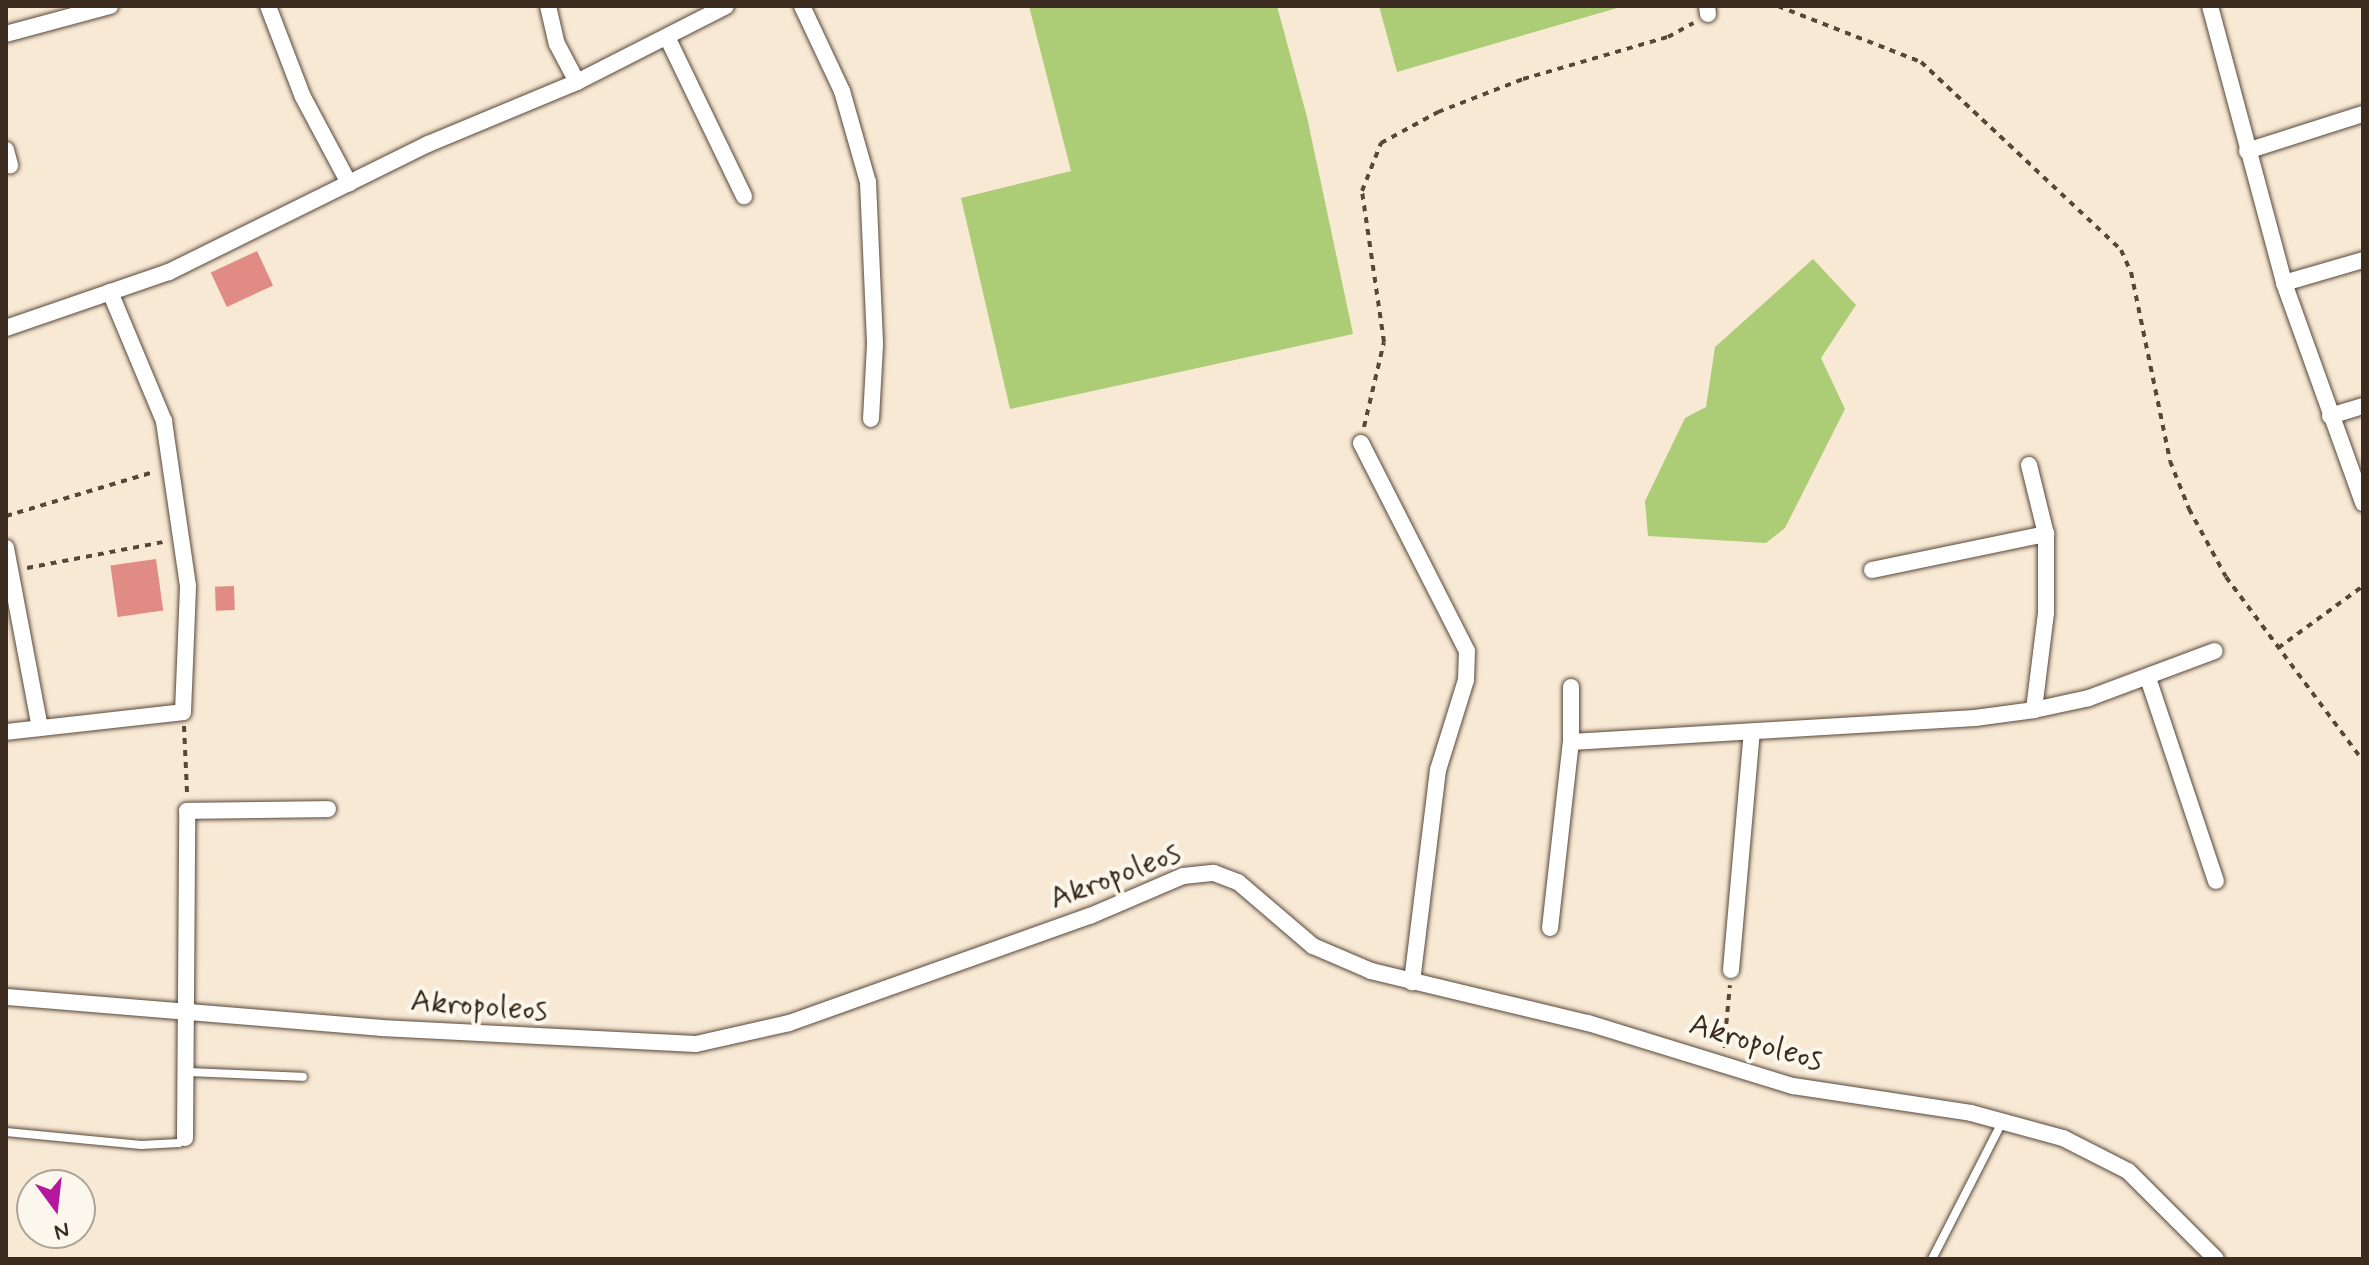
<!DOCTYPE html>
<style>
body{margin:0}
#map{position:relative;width:2369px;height:1265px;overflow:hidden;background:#f8e9d5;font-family:Mynerve,sans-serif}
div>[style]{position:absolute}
.green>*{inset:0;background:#accd75}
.building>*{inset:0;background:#e08b84;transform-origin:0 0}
.path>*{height:4px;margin-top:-2px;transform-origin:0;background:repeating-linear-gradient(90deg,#574739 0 6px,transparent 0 12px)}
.roads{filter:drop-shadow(0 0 2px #574739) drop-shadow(0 0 2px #574739)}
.lane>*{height:8px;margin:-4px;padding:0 4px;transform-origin:4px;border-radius:4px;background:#fff}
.street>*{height:16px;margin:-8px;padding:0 8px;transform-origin:8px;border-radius:8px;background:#fff}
span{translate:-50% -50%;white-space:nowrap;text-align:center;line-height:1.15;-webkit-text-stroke:8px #fbf7ec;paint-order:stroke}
.street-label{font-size:32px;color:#3b2a1e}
.frame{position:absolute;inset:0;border:8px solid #3b2a1e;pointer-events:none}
.north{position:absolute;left:16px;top:1169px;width:80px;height:80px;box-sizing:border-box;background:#fbf7ec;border:2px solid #aea59a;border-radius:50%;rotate:165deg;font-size:22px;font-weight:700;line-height:32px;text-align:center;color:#3b2a1e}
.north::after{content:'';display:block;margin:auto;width:28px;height:36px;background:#b5179e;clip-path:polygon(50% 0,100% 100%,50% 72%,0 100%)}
</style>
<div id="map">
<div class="green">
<i style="clip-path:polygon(1029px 6px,1277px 6px,1307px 117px,1353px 334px,1010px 409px,961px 198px,1071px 171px)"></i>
<i style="clip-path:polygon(1379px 6px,1624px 6px,1397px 72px)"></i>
<i style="clip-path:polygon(1813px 259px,1856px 305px,1821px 358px,1845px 409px,1785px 528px,1766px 543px,1648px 536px,1645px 501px,1685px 418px,1706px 407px,1715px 347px)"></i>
</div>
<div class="building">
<i style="left:257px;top:251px;width:38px;height:51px;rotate:65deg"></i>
<i style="left:156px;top:559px;width:52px;height:46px;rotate:82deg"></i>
<i style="left:234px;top:586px;width:24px;height:19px;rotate:88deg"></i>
</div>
<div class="path">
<i style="left:1778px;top:6px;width:154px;rotate:21.4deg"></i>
<i style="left:1921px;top:62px;width:274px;rotate:43.2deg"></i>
<i style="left:2121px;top:250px;width:24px;rotate:66deg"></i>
<i style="left:2131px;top:272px;width:193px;rotate:78.3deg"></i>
<i style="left:2170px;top:461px;width:52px;rotate:68.4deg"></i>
<i style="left:2189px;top:509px;width:77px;rotate:61.4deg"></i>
<i style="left:2226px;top:577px;width:229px;rotate:53.3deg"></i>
<i style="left:1364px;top:427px;width:87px;rotate:-76.8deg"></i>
<i style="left:1384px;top:342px;width:153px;rotate:-98.3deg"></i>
<i style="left:1362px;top:191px;width:52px;rotate:-68.4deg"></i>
<i style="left:1381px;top:143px;width:65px;rotate:-28.5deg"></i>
<i style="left:1438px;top:112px;width:91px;rotate:-21.2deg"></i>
<i style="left:1523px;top:79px;width:151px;rotate:-16.2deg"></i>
<i style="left:1668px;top:37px;width:29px;rotate:-29deg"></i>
<i style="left:6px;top:516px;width:154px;rotate:-16.6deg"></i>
<i style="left:27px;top:568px;width:138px;rotate:-10.8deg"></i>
<i style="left:2278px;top:648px;width:105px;rotate:-36.1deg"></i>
<i style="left:184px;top:726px;width:67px;rotate:87.4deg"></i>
<i style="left:1724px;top:1048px;width:63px;rotate:-84.6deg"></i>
</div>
<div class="roads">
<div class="lane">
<i style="left:186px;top:1072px;width:117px;rotate:2.4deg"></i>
<i style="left:6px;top:1132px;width:136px;rotate:5.5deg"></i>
<i style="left:141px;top:1145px;width:38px;rotate:-3deg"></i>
<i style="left:179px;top:1143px;width:8px;rotate:-40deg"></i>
<i style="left:1932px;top:1259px;width:156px;rotate:-62.9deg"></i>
</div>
<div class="street">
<i style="left:268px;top:6px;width:97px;rotate:69deg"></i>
<i style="left:303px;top:97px;width:98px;rotate:61.9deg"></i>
<i style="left:548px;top:6px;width:39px;rotate:77deg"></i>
<i style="left:557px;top:44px;width:43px;rotate:62.2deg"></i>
<i style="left:802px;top:6px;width:94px;rotate:64.8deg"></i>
<i style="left:842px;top:91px;width:95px;rotate:74.1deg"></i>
<i style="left:868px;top:182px;width:163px;rotate:87.5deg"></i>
<i style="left:875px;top:345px;width:74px;rotate:93.1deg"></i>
<i style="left:1707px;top:6px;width:8px;rotate:83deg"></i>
<i style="left:2210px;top:6px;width:287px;rotate:75deg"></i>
<i style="left:2284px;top:283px;width:234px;rotate:70.2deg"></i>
<i style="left:6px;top:34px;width:108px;rotate:-15.1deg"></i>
<i style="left:667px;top:37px;width:177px;rotate:64.2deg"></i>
<i style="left:6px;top:150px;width:16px;rotate:75deg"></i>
<i style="left:2247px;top:151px;width:122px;rotate:-17.7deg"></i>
<i style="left:2284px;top:283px;width:82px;rotate:-16.2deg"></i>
<i style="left:6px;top:328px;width:172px;rotate:-19deg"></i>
<i style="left:169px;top:272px;width:289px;rotate:-26.3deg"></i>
<i style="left:428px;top:144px;width:161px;rotate:-22.6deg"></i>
<i style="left:577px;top:82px;width:167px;rotate:-27deg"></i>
<i style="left:2330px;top:416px;width:34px;rotate:-17deg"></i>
<i style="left:1361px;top:443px;width:233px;rotate:63deg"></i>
<i style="left:1467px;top:651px;width:29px;rotate:92deg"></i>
<i style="left:1466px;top:680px;width:94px;rotate:107.3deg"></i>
<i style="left:1438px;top:770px;width:214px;rotate:97deg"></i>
<i style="left:2029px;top:465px;width:71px;rotate:76.2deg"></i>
<i style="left:2046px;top:534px;width:79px;rotate:90deg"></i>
<i style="left:2046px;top:613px;width:98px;rotate:97.1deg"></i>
<i style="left:6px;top:548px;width:183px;rotate:79.3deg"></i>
<i style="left:1872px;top:570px;width:178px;rotate:-11.7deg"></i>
<i style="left:2148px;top:678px;width:214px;rotate:71.5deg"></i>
<i style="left:6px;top:732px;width:178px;rotate:-6.4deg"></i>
<i style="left:183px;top:712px;width:126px;rotate:-87.7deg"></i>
<i style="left:188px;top:586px;width:167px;rotate:-98.3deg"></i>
<i style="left:164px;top:421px;width:140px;rotate:-112.7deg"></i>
<i style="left:1571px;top:742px;width:405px;rotate:-3.4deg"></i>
<i style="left:1975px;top:718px;width:60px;rotate:-7.7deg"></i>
<i style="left:2034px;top:710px;width:56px;rotate:-12.3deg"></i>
<i style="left:2089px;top:698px;width:134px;rotate:-20.5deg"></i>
<i style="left:1550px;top:928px;width:187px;rotate:-83.6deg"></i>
<i style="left:1571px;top:742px;width:55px;rotate:-90deg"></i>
<i style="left:1731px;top:970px;width:239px;rotate:-85deg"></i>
<i style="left:6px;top:997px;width:376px;rotate:4.7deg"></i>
<i style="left:381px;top:1028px;width:315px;rotate:2.9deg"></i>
<i style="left:696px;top:1044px;width:95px;rotate:-12.7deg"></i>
<i style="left:789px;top:1023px;width:319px;rotate:-19.6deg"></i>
<i style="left:1090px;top:916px;width:101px;rotate:-23.3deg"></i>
<i style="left:1183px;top:876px;width:31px;rotate:-6deg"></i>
<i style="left:1214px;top:873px;width:26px;rotate:21deg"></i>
<i style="left:1238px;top:882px;width:99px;rotate:40.5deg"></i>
<i style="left:1313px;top:946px;width:63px;rotate:23.3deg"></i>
<i style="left:1371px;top:971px;width:223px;rotate:13.5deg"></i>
<i style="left:1588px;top:1023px;width:214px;rotate:17.1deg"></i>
<i style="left:1793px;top:1086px;width:180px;rotate:8.6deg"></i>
<i style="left:1971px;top:1113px;width:95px;rotate:15.2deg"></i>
<i style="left:2063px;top:1138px;width:73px;rotate:26.9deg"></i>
<i style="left:2128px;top:1171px;width:124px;rotate:45deg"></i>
<i style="left:185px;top:1138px;width:327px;rotate:-89.6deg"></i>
<i style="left:187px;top:811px;width:141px;rotate:-0.8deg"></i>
</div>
</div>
<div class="street-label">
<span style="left:1115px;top:876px;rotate:-21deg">Akropoleos</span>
<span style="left:479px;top:1006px;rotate:4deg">Akropoleos</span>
<span style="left:1756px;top:1043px;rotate:16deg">Akropoleos</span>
</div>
<div class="frame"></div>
<div class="north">N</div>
</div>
